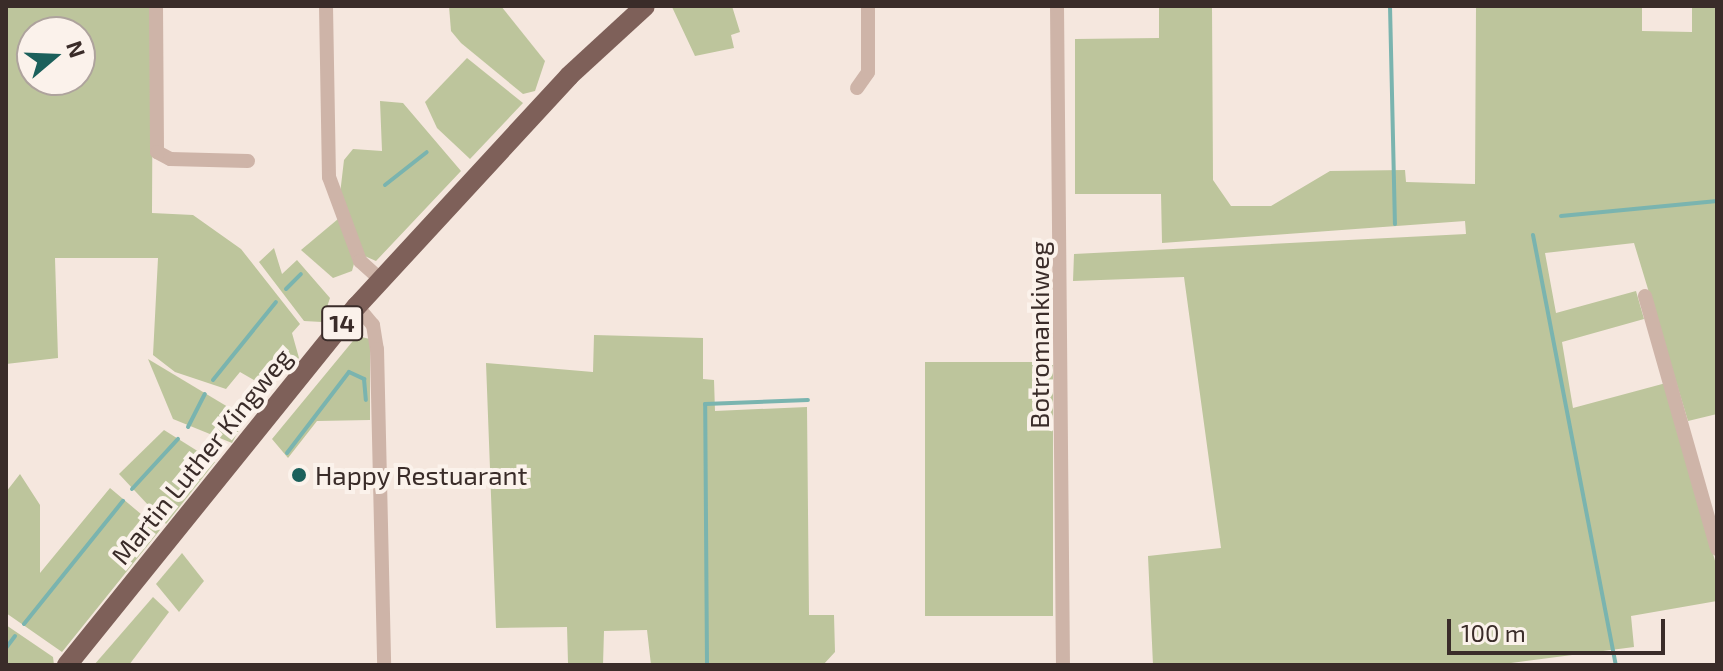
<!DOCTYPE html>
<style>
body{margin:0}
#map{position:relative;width:1723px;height:671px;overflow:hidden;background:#f5e7de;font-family:"Exo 2",sans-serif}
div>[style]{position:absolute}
.green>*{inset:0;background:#bdc59c;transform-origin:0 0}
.stream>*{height:4px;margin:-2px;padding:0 2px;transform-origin:2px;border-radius:2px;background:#7ab4af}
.minor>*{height:14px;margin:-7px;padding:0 7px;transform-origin:7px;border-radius:7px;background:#ceb4a8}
.primary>*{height:20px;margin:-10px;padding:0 10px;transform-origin:10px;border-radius:10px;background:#7e6059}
.dots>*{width:22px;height:22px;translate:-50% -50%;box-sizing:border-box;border:4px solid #fbf2eb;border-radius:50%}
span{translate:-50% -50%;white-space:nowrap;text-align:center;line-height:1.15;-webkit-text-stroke:8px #fbf2eb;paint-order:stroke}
.shield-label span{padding:2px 6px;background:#fbf2eb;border:2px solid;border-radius:6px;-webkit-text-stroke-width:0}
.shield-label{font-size:24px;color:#3a2c29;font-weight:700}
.street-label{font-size:26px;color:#3a2c29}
.poi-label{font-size:26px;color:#3a2c29}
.left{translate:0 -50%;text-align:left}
.frame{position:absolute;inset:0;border:8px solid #3a2c29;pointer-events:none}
.north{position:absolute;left:16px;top:16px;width:80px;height:80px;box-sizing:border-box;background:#fbf2eb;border:2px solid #aea39d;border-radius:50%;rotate:71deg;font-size:22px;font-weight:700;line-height:32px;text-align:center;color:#3a2c29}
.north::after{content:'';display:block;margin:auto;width:28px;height:36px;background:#1b605b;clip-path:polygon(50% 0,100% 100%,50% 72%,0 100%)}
.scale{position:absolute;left:1447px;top:619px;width:218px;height:36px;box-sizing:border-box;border:4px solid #3a2c29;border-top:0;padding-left:10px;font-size:24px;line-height:28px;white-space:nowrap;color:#3a2c29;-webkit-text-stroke:6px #fbf2eb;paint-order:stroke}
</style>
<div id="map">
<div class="green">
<i style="clip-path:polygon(evenodd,6px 6px,153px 6px,152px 213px,193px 215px,241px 249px,300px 324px,292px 333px,299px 358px,264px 386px,240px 372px,226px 389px,175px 372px,153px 355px,158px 258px,55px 258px,58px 358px,6px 364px,6px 6px,32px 32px,80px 32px,80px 80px,32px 80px,32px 32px)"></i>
<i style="clip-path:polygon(449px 6px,501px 6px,545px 61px,535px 91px,523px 94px,461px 43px,451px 31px)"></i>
<i style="clip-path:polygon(732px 6px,740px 32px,731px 35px,734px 48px,695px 56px,672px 7px)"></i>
<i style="clip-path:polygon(1159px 6px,1212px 6px,1213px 180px,1231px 206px,1271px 206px,1330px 171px,1405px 170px,1406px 182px,1475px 184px,1476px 6px,1642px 6px,1642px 31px,1692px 32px,1692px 6px,1717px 6px,1717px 414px,1688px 421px,1634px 243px,1545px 253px,1556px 313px,1636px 291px,1644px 319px,1562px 342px,1573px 408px,1666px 383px,1717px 568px,1717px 601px,1631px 616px,1634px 647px,1496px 665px,1153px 665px,1148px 556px,1221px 548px,1184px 277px,1073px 281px,1074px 254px,1466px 234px,1465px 221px,1162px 243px,1161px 194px,1075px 194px,1075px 39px,1159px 38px)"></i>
<i style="clip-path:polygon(467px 58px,523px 103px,470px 159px,437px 128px,425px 102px)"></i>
<i style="clip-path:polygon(380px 101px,403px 103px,461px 171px,376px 261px,360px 254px,340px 194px,344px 160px,353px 149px,382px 151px)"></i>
<i style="clip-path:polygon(338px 219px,355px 260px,352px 271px,333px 278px,301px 250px)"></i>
<i style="clip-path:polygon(274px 248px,282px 274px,297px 260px,330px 298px,322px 322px,304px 321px,259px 262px)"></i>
<i style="clip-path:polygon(594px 335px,703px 338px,703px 379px,714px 380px,715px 411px,807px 407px,809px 615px,834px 615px,835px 652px,823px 665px,651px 665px,647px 630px,604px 631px,603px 665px,575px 665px,568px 663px,567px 627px,496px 628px,486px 363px,593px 372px)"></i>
<i style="clip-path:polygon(357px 336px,370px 339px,370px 420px,317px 421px,288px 458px,272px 439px)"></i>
<i style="clip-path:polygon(148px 359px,238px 413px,241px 426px,232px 443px,173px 419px)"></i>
<i style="left:925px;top:362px;width:128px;height:254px"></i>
<i style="clip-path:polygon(164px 430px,215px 462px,166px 524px,119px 474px)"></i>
<i style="clip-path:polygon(20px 474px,40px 505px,40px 573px,110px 488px,160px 530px,62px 652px,6px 613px,6px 492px)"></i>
<i style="clip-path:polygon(182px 553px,204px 581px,179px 612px,156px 584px)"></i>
<i style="clip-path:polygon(153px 597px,169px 612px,129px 665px,94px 665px)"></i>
<i style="clip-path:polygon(6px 625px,53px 657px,54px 665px,6px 665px)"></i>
</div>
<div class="stream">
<i style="left:1390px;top:6px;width:218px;rotate:88.7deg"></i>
<i style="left:385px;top:185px;width:53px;rotate:-38.2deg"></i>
<i style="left:1561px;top:216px;width:157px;rotate:-5.5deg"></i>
<i style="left:1533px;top:235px;width:438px;rotate:79.1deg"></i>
<i style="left:286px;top:289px;width:21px;rotate:-45deg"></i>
<i style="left:213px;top:380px;width:100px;rotate:-51.1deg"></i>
<i style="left:188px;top:427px;width:37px;rotate:-63deg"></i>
<i style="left:287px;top:453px;width:102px;rotate:-52.6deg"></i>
<i style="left:349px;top:372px;width:17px;rotate:25deg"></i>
<i style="left:364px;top:379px;width:21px;rotate:85deg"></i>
<i style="left:132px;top:489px;width:68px;rotate:-47.4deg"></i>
<i style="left:24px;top:624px;width:158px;rotate:-51.2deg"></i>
<i style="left:6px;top:648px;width:15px;rotate:-53deg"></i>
<i style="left:707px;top:665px;width:261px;rotate:-90.4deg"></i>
<i style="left:705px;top:404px;width:103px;rotate:-2.2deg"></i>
</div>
<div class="minor">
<i style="left:156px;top:6px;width:146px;rotate:89.6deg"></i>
<i style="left:157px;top:152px;width:15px;rotate:28deg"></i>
<i style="left:170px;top:159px;width:78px;rotate:1.5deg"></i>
<i style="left:326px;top:6px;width:171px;rotate:89deg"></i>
<i style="left:329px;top:177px;width:90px;rotate:69.7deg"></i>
<i style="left:360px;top:261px;width:28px;rotate:42deg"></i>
<i style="left:1057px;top:6px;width:659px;rotate:89.48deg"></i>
<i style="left:857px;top:88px;width:19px;rotate:-55deg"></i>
<i style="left:868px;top:72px;width:66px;rotate:-90deg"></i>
<i style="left:1645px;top:296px;width:263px;rotate:74.1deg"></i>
<i style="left:357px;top:306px;width:25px;rotate:50deg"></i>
<i style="left:373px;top:325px;width:24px;rotate:81deg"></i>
<i style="left:377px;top:349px;width:316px;rotate:88.7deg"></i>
</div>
<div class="primary">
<i style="left:67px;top:665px;width:461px;rotate:-51.1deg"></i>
<i style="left:357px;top:306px;width:313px;rotate:-47.3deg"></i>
<i style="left:569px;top:76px;width:103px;rotate:-42.6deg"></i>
</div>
<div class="dots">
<i style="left:299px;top:475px;background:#1b605b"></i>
</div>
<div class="shield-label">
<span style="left:342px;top:323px">14</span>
</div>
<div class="street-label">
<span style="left:1039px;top:335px;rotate:-90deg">Botromankiweg</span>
<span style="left:201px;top:456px;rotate:-51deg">Martin Luther Kingweg</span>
</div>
<div class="poi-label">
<span class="left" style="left:315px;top:475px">Happy Restuarant</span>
</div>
<div class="frame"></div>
<div class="north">N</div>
<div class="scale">100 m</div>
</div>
